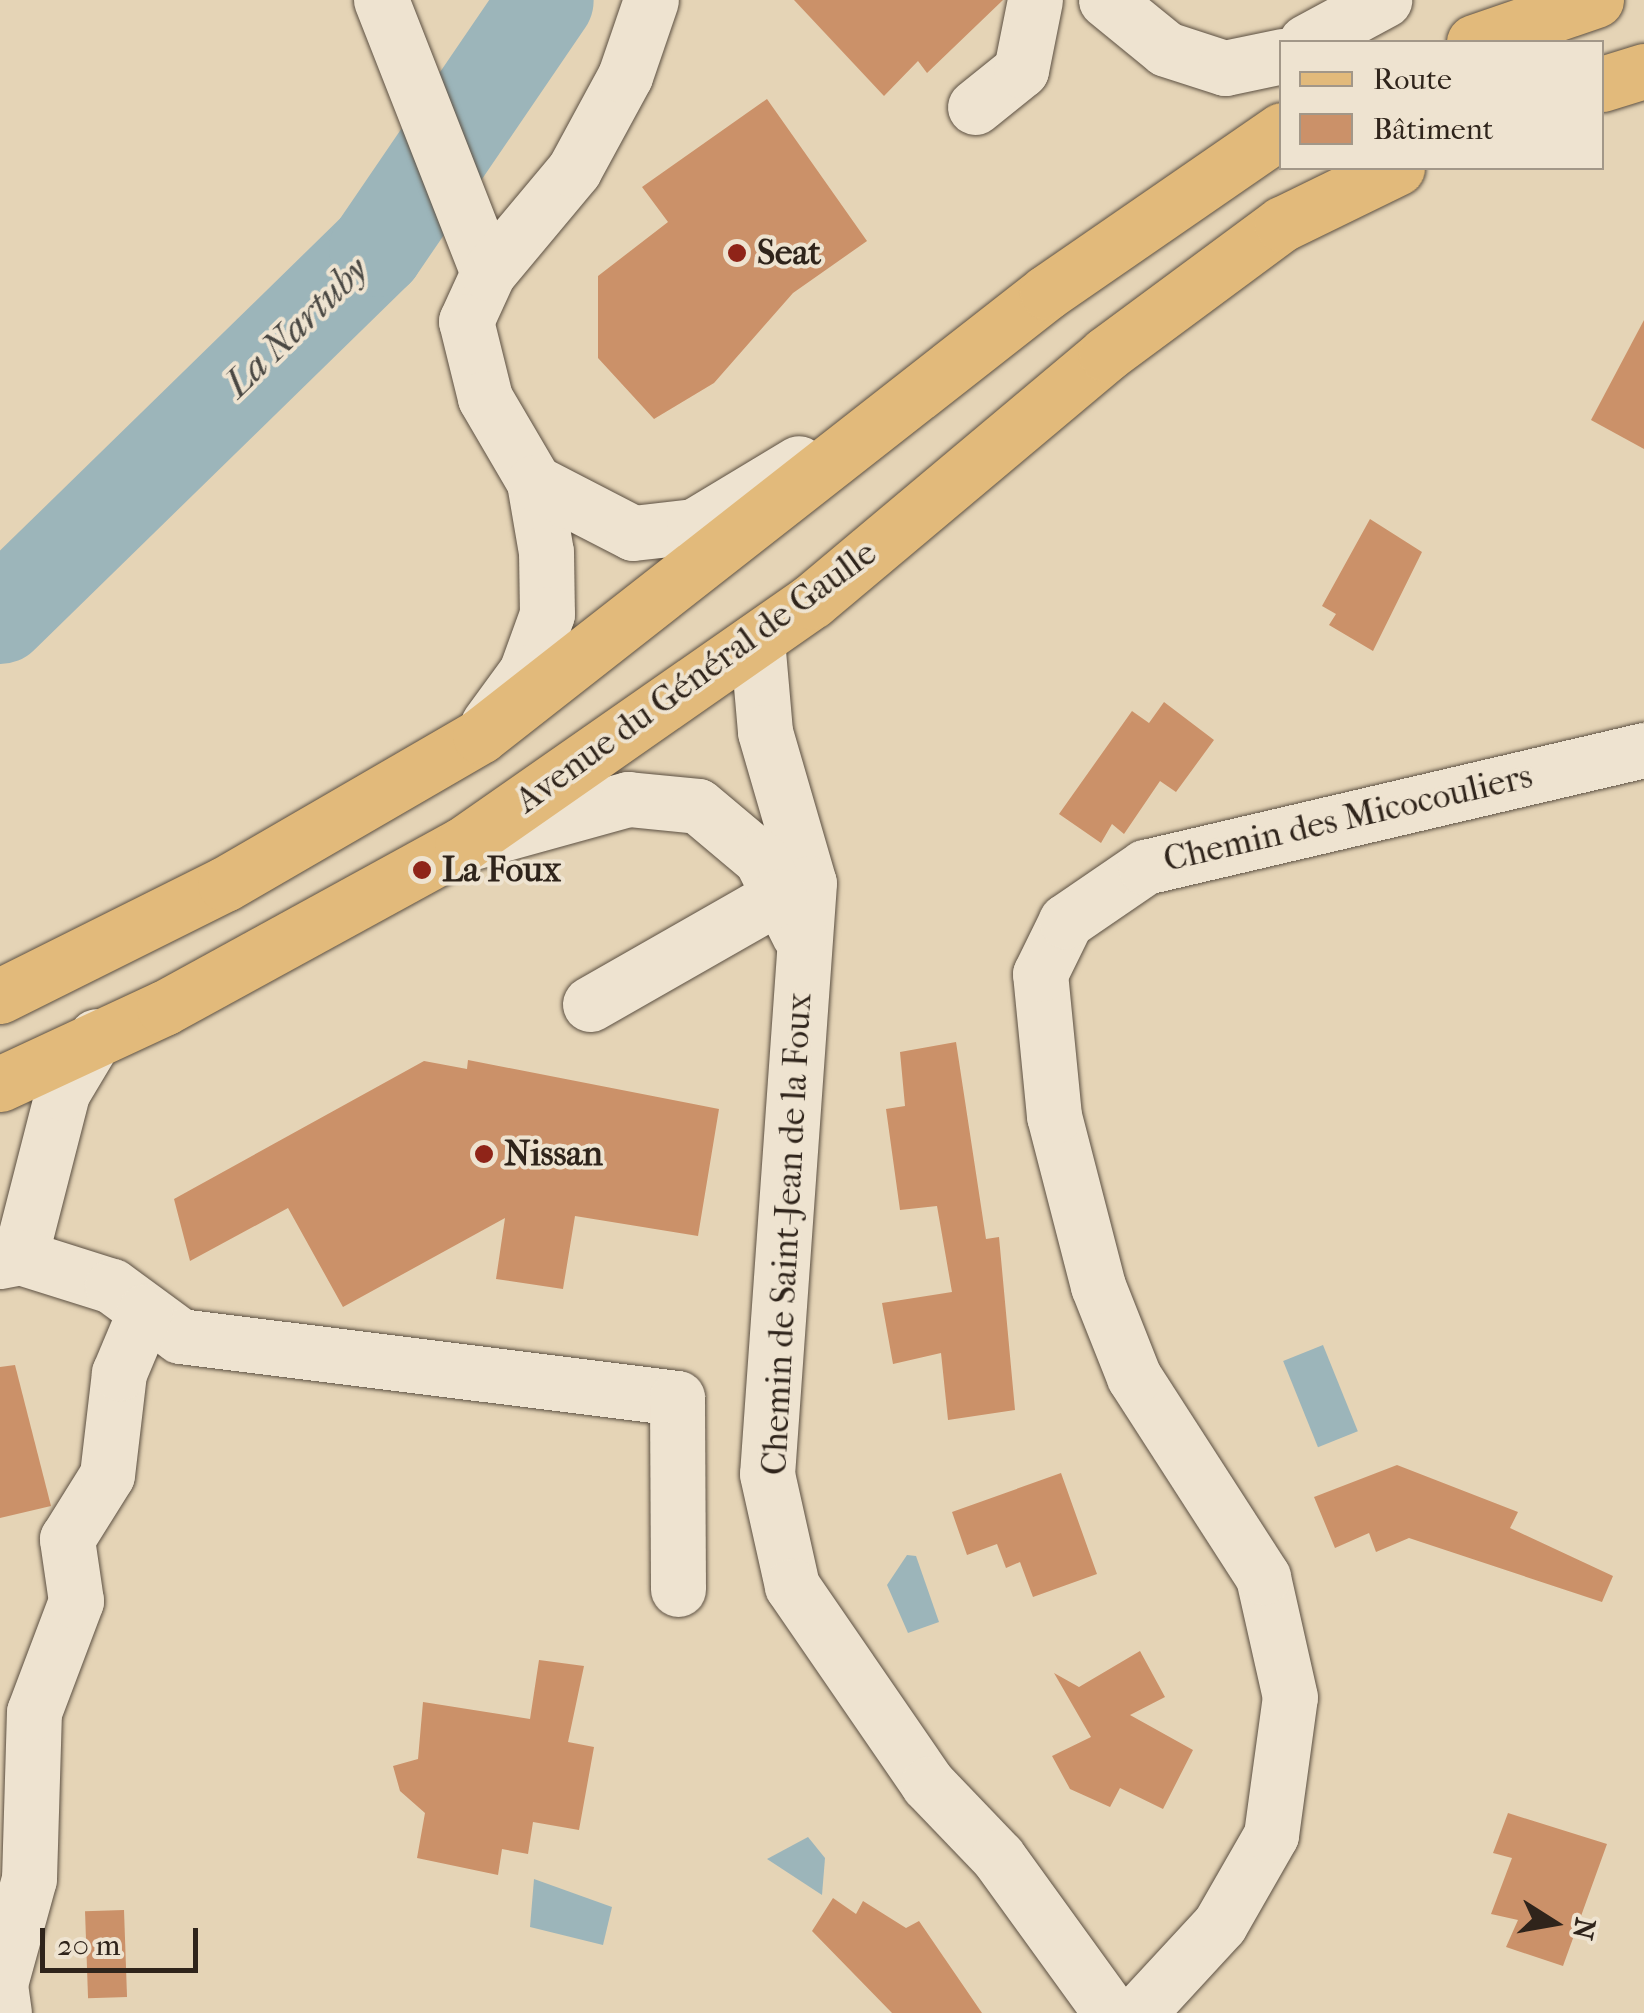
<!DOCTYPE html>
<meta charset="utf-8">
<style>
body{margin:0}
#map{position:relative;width:1644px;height:2013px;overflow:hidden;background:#e5d4b6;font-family:"IM FELL French Canon",serif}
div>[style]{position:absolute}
.water>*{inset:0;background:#9cb5ba;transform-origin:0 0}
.river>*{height:95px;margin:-47.5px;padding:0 47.5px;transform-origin:47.5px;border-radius:47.5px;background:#9cb5ba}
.building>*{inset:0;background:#cb9169;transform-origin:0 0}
.roads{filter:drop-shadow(0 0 2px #5c5042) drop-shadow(0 0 2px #5c5042)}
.minor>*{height:55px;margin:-27.5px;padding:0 27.5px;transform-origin:27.5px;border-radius:27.5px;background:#eee3d0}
.major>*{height:55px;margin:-27.5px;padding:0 27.5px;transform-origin:27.5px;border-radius:27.5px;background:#e2ba7b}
.dots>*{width:28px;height:28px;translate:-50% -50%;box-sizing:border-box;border:5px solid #eee3d0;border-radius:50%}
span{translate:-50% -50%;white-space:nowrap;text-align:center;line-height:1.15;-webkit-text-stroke:8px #eee3d0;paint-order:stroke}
.poi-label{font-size:35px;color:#2f241b;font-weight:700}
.left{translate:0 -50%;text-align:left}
.street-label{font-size:35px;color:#2f241b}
.water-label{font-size:38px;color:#4a4843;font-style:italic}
.legend{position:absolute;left:1279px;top:40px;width:325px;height:130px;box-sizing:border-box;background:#eee3d0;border:2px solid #a29788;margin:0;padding:12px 18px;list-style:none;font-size:30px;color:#2f241b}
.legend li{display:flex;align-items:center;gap:20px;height:50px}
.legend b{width:50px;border:2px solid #a29788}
.north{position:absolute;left:1504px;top:1873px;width:100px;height:100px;-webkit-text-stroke:8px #eee3d0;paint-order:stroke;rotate:101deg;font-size:28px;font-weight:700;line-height:40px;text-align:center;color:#2f241b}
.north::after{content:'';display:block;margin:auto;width:35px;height:45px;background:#2f241b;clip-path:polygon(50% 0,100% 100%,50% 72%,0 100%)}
.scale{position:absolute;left:40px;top:1928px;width:158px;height:45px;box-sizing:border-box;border:5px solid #2f241b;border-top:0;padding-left:12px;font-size:30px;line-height:35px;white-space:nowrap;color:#2f241b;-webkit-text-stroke:8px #eee3d0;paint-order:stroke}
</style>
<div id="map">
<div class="water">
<i style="left:1323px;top:1345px;width:93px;height:43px;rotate:68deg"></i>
<i style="clip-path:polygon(907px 1555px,916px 1556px,939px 1622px,908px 1633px,887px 1585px)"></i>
<i style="clip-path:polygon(808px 1837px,825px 1858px,822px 1895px,767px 1859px)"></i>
<i style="clip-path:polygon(534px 1879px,612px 1907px,603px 1945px,530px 1927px)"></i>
</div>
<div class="river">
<i style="left:0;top:616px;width:525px;rotate:-44.31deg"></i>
<i style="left:376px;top:249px;width:301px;rotate:-55.7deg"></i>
</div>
<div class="building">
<i style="clip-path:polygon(794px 0,1003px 0,927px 73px,918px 61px,884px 96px)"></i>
<i style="clip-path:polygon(767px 99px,867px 241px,793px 293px,714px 383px,654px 419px,598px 358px,598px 276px,668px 222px,642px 187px)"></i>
<i style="clip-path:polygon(1644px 320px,1644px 449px,1591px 420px)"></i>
<i style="clip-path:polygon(1370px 519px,1422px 552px,1373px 651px,1329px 625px,1336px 614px,1322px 606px)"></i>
<i style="clip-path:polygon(1164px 702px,1214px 740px,1176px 792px,1160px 781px,1124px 834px,1112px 824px,1101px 843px,1059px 814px,1132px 711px,1149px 723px)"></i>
<i style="clip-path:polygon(956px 1042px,986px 1239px,999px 1237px,1015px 1410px,948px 1420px,941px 1353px,893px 1364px,882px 1303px,952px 1292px,937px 1206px,900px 1210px,886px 1109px,905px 1106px,900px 1052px)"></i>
<i style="clip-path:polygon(468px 1060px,719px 1109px,698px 1236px,575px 1216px,563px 1289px,496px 1279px,505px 1218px,343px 1307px,288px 1208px,190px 1261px,174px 1199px,424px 1061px,467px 1069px)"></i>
<i style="clip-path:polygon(15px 1365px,51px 1506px,0 1518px,0 1367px)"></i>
<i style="clip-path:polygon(1397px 1465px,1518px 1512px,1510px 1528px,1613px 1576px,1602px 1602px,1409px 1538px,1376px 1552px,1369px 1533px,1335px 1548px,1314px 1497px)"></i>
<i style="clip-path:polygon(1061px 1473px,1097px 1574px,1033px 1597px,1020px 1562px,1006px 1568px,997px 1544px,967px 1555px,952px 1512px)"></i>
<i style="clip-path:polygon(1140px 1651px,1165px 1697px,1130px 1715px,1193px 1750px,1163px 1809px,1120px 1788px,1110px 1807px,1070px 1789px,1052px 1756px,1091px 1737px,1054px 1673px,1079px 1687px)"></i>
<i style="clip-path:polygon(539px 1660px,584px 1666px,568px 1742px,594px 1747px,579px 1830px,533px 1822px,528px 1854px,502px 1849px,498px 1875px,417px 1858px,425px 1813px,400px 1791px,393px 1766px,418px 1759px,423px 1702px,530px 1719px)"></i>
<i style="clip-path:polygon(1508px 1813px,1607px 1844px,1563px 1966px,1506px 1947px,1518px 1920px,1491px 1914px,1512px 1858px,1493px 1853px)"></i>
<i style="clip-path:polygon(833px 1898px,856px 1914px,863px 1901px,906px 1928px,919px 1921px,982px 2013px,892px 2013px,812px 1931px)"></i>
<i style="left:124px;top:1910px;width:87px;height:39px;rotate:88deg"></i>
</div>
<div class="roads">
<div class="minor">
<i style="left:381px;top:0;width:293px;rotate:68.6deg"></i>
<i style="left:488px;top:273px;width:53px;rotate:114.6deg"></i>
<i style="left:466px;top:321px;width:79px;rotate:76.1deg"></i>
<i style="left:485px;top:398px;width:97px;rotate:59.7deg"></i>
<i style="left:534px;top:482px;width:71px;rotate:80.3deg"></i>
<i style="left:546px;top:552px;width:62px;rotate:89.1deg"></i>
<i style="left:547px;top:614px;width:62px;rotate:109.9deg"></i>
<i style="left:526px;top:672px;width:64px;rotate:126.2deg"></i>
<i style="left:1106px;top:0;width:77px;rotate:39.2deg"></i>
<i style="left:1166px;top:49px;width:62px;rotate:17.9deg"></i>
<i style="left:1225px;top:68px;width:58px;rotate:-11.9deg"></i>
<i style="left:1306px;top:42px;width:89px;rotate:-28.3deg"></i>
<i style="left:975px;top:107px;width:59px;rotate:-38.8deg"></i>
<i style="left:1021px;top:70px;width:71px;rotate:-78.7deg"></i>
<i style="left:488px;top:273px;width:134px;rotate:-50.1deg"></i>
<i style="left:574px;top:170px;width:107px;rotate:-61.5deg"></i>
<i style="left:625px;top:76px;width:80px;rotate:-71.1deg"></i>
<i style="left:534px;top:482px;width:111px;rotate:27.3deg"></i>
<i style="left:633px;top:533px;width:61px;rotate:-6.5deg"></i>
<i style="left:694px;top:526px;width:122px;rotate:-31deg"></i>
<i style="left:757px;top:640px;width:92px;rotate:85deg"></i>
<i style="left:765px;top:732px;width:157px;rotate:73.8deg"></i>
<i style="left:809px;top:883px;width:592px;rotate:94.06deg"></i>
<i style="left:767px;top:1474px;width:115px;rotate:77.4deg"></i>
<i style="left:792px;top:1586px;width:240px;rotate:55.5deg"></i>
<i style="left:928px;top:1784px;width:101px;rotate:46.2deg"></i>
<i style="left:998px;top:1857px;width:193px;rotate:54.1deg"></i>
<i style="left:469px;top:843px;width:165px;rotate:-15.5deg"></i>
<i style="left:628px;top:799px;width:70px;rotate:5.7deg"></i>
<i style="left:698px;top:806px;width:82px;rotate:40.1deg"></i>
<i style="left:761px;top:859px;width:85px;rotate:63.4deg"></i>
<i style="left:590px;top:1004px;width:218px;rotate:-29.7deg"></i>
<i style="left:20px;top:1257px;width:169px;rotate:-75.6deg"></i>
<i style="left:62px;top:1093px;width:66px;rotate:-59.2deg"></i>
<i style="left:0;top:1261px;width:20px;rotate:-11deg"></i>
<i style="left:20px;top:1257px;width:96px;rotate:17.5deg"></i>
<i style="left:112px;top:1286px;width:84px;rotate:36.3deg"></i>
<i style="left:180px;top:1336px;width:501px;rotate:7.11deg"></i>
<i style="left:677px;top:1398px;width:191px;rotate:89.7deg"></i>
<i style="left:4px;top:2013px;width:29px;rotate:-98deg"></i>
<i style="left:0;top:1984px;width:109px;rotate:-74.6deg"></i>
<i style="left:29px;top:1879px;width:167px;rotate:-88.3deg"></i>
<i style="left:34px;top:1712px;width:119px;rotate:-69.3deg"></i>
<i style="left:76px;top:1601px;width:63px;rotate:-98.3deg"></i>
<i style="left:67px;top:1539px;width:75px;rotate:-58deg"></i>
<i style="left:107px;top:1475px;width:103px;rotate:-83.3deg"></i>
<i style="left:119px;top:1373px;width:67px;rotate:-67.2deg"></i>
<i style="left:1138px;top:2013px;width:121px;rotate:-47.3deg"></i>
<i style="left:1220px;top:1924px;width:103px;rotate:-60.2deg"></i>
<i style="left:1271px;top:1835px;width:139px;rotate:-82.2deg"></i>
<i style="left:1290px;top:1697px;width:123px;rotate:-102.7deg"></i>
<i style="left:1263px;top:1577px;width:238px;rotate:-122.8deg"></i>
<i style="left:1134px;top:1377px;width:98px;rotate:-111.6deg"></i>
<i style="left:1098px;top:1286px;width:176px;rotate:-104.5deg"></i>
<i style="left:1054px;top:1116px;width:143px;rotate:-95.6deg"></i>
<i style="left:1040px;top:974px;width:59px;rotate:-63.9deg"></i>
<i style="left:1066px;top:921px;width:96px;rotate:-34.4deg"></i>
<i style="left:1145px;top:867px;width:513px;rotate:-13.2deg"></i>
</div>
<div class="major">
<i style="left:1474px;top:42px;width:129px;rotate:-19deg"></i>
<i style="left:1602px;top:84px;width:44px;rotate:-17.2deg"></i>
<i style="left:0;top:996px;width:251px;rotate:-26.5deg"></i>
<i style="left:225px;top:884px;width:295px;rotate:-30.1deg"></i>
<i style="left:480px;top:736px;width:720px;rotate:-38.06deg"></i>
<i style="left:1047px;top:292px;width:285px;rotate:-34.6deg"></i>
<i style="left:0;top:1084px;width:181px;rotate:-24.9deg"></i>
<i style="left:164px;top:1008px;width:340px;rotate:-28.7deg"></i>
<i style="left:462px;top:845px;width:427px;rotate:-34.9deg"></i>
<i style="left:812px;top:601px;width:384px;rotate:-40deg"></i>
<i style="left:1106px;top:354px;width:219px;rotate:-36.5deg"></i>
<i style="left:1282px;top:224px;width:128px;rotate:-26deg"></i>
</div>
</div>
<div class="dots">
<i style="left:737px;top:253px;background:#8f2418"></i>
<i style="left:422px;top:870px;background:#8f2418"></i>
<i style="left:484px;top:1154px;background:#8f2418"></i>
</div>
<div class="poi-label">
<span class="left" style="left:757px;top:253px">Seat</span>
<span class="left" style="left:442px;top:870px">La Foux</span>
<span class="left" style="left:504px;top:1154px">Nissan</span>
</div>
<div class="street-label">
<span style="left:696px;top:677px;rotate:-36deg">Avenue du Général de Gaulle</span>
<span style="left:1348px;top:818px;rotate:-13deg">Chemin des Micocouliers</span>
<span style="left:787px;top:1234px;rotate:-87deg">Chemin de Saint-Jean de la Foux</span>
</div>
<div class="water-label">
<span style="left:296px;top:327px;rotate:-44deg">La Nartuby</span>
</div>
<ul class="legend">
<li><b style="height:12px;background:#e2ba7b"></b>Route</li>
<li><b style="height:28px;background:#cb9169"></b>Bâtiment</li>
</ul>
<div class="north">N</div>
<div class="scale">20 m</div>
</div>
